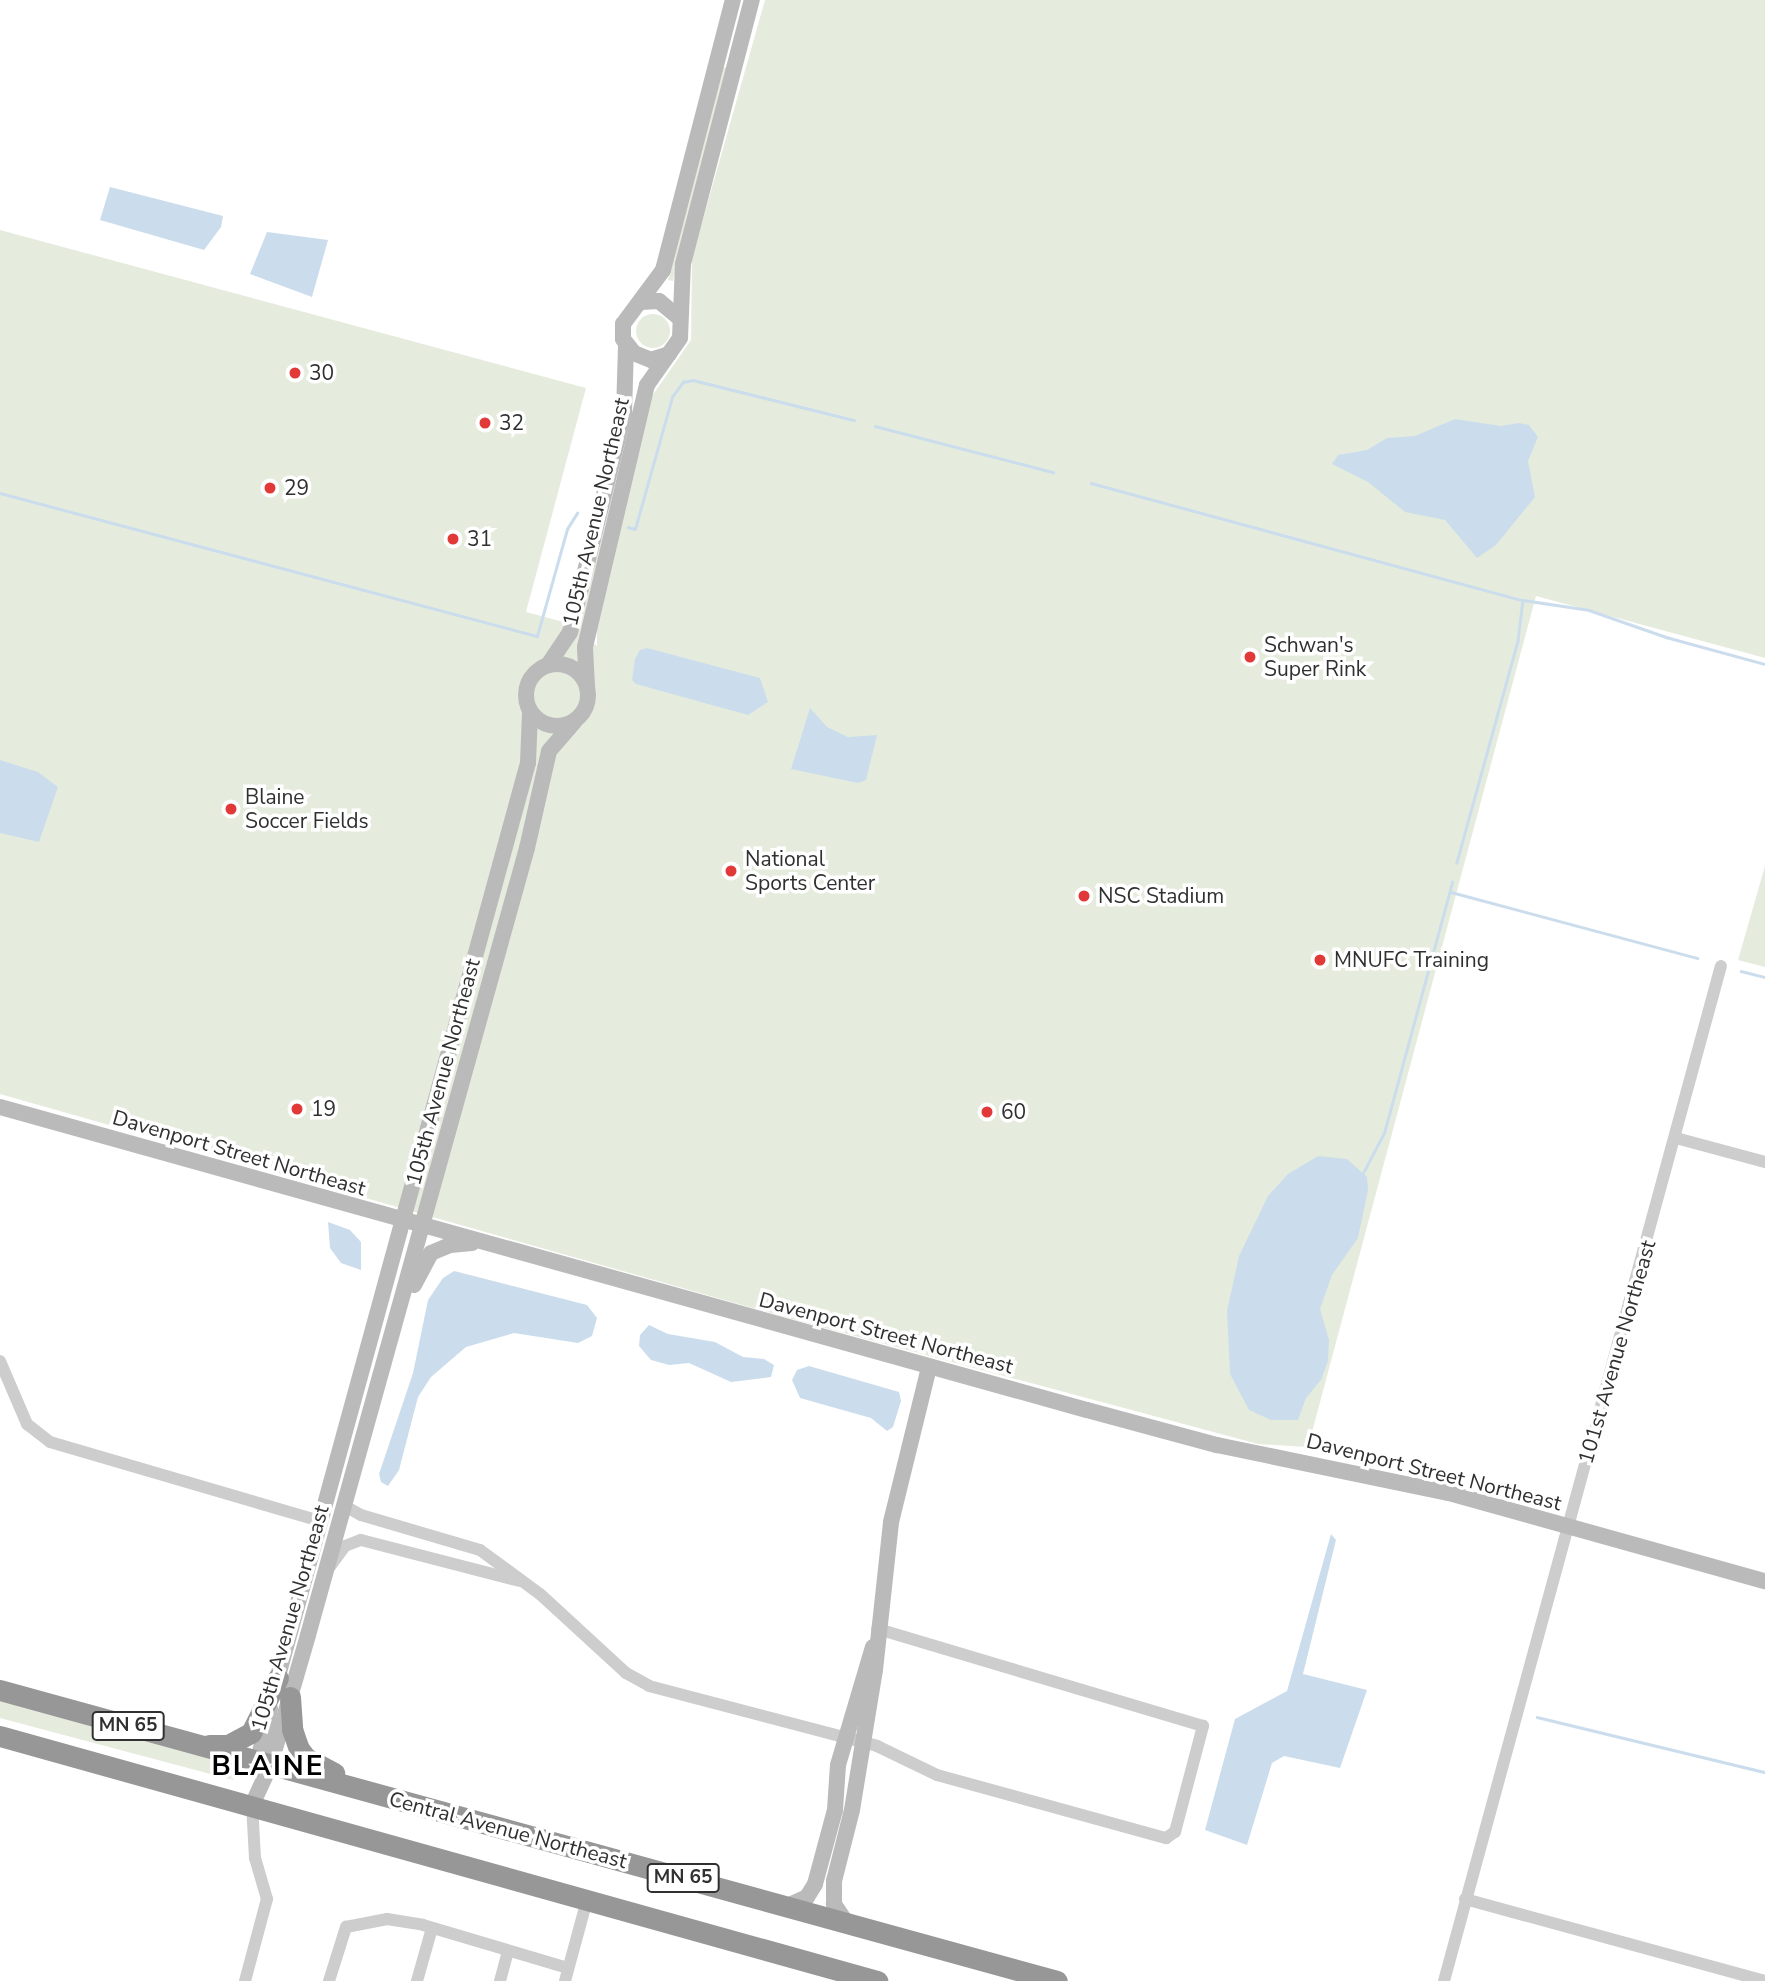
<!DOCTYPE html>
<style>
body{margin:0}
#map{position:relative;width:1765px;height:1981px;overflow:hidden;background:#fff;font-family:"Nunito Sans",sans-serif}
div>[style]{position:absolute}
.green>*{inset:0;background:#e5ecde}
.round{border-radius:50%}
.water>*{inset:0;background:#cbddec}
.stream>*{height:2.5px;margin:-1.25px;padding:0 1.25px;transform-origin:1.25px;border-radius:1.25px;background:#cbddec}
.street>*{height:12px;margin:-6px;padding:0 6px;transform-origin:6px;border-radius:6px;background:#cdcdcd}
.secondary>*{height:16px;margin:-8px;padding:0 8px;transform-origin:8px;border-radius:8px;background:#bababa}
.secondary>.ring{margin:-8px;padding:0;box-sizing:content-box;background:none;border:16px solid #bababa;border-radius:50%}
.highway>*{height:21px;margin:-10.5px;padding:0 10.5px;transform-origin:10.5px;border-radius:10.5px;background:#979797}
.dots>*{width:19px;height:19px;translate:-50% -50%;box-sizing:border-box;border:4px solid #fff;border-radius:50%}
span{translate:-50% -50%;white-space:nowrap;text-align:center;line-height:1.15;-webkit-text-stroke:7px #fff;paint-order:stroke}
.shield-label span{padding:2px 5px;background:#fff;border:2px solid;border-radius:5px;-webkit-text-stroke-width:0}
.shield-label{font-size:19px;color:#303030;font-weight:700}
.poi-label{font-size:21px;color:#303030}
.left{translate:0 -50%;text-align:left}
.street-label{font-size:21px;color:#303030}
.district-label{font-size:28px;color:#000;font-weight:700;letter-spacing:2px}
</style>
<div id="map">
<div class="green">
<i style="clip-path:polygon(765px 0,1765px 0,1765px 658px,1536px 596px,1308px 1447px,1258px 1444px,788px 1318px,0 1094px,0 230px,586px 388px,526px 612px,560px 621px,577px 632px,638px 390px,580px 634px,597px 646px,597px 597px,652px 396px,691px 340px,692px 258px)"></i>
<i style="clip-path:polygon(723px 67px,727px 68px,673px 281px,668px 280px)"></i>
<i class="round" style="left:636px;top:314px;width:34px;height:34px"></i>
<i style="clip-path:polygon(1765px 866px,1765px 967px,1738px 960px)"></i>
<i style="clip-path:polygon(0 1698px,211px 1757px,236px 1775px,233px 1780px,0 1718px)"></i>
</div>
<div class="water">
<i style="clip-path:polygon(110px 187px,223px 216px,221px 227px,204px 250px,100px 220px)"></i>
<i style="clip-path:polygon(267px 232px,328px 240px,312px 297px,250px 274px)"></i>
<i style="clip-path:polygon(1455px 419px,1501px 426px,1519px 423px,1529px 425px,1538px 437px,1528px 461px,1535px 497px,1496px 545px,1477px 558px,1445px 520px,1405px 512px,1368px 482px,1332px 464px,1338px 455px,1367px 450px,1387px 438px,1415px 436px)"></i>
<i style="clip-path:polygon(647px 648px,760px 678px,768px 702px,748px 715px,636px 684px,632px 680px,635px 659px,640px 650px)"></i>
<i style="clip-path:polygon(810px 708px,827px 727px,848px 737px,877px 735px,866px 780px,858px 783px,791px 769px)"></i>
<i style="clip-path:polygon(0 760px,38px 772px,58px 787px,39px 842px,0 833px)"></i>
<i style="clip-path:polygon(1318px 1156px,1347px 1159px,1367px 1177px,1368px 1190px,1358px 1238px,1332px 1275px,1320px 1309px,1329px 1340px,1328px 1361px,1321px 1380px,1306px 1398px,1298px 1420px,1271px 1420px,1249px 1410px,1230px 1374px,1227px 1311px,1239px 1256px,1268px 1196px,1288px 1174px)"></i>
<i style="clip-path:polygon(328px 1222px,350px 1230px,361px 1242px,361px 1270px,341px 1263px,330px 1248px)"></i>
<i style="clip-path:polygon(454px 1271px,587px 1305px,597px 1318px,592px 1336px,578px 1343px,514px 1333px,466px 1347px,431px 1377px,418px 1397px,399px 1470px,388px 1486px,381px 1482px,379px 1474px,413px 1373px,428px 1300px,443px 1278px)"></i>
<i style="clip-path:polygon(649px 1325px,668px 1334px,715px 1342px,743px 1357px,764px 1359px,774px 1365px,771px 1377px,731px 1382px,689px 1363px,669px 1365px,651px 1360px,639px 1346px,640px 1335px)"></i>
<i style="clip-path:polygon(809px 1366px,899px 1392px,901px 1401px,893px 1427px,887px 1431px,871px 1418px,800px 1398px,792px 1380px,797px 1370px)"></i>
<i style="clip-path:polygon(1331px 1534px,1336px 1540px,1303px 1674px,1367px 1690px,1340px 1768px,1284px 1756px,1272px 1763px,1247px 1845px,1205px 1830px,1235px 1719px,1287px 1691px)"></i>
</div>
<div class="stream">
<i style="left:875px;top:426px;width:184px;rotate:14.5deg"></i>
<i style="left:1091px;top:483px;width:448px;rotate:15.2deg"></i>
<i style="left:1523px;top:600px;width:41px;rotate:97deg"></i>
<i style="left:1518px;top:641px;width:230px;rotate:105.4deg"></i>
<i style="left:0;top:493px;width:556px;rotate:14.91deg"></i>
<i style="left:537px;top:636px;width:111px;rotate:-74.3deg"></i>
<i style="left:567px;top:529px;width:19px;rotate:-58deg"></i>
<i style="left:628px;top:527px;width:7px;rotate:16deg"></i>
<i style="left:635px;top:529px;width:137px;rotate:-74.3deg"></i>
<i style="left:672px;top:397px;width:19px;rotate:-54deg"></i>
<i style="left:683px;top:382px;width:10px;rotate:-11deg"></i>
<i style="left:693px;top:380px;width:166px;rotate:14deg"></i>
<i style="left:1523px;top:600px;width:67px;rotate:8.6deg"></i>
<i style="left:1589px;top:610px;width:82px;rotate:19.3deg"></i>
<i style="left:1666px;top:637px;width:103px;rotate:15.3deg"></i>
<i style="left:1451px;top:892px;width:255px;rotate:15deg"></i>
<i style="left:1741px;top:971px;width:25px;rotate:14deg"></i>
<i style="left:1362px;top:1175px;width:47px;rotate:-62.4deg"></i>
<i style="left:1384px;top:1133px;width:260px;rotate:-74.8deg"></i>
<i style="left:1537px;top:1717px;width:235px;rotate:13.6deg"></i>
</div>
<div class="street">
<i style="left:1676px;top:1138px;width:92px;rotate:15.1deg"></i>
<i style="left:0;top:1361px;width:69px;rotate:66.8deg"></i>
<i style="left:27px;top:1424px;width:29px;rotate:38deg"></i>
<i style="left:50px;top:1442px;width:282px;rotate:16.3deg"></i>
<i style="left:343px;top:1505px;width:21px;rotate:29deg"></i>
<i style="left:361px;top:1515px;width:124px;rotate:16.4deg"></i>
<i style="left:480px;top:1550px;width:74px;rotate:36.3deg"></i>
<i style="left:540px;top:1594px;width:117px;rotate:42.6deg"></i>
<i style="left:626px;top:1673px;width:26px;rotate:29deg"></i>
<i style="left:649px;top:1686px;width:236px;rotate:14.7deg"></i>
<i style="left:877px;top:1746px;width:67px;rotate:25.8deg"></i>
<i style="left:937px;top:1775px;width:238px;rotate:15.4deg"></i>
<i style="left:1166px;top:1838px;width:11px;rotate:-34deg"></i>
<i style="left:1175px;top:1832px;width:110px;rotate:-75.2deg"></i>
<i style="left:1203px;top:1726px;width:340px;rotate:-163.4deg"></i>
<i style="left:326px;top:1572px;width:32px;rotate:-54deg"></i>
<i style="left:345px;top:1546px;width:17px;rotate:-21deg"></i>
<i style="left:361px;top:1540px;width:163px;rotate:14.5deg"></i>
<i style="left:1465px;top:1899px;width:310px;rotate:15.3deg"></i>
<i style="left:245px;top:1981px;width:85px;rotate:-75deg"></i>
<i style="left:267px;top:1899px;width:43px;rotate:-106.3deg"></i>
<i style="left:255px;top:1858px;width:53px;rotate:-93.2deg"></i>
<i style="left:329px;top:1981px;width:57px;rotate:-72.5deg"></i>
<i style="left:346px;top:1927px;width:42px;rotate:-11deg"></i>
<i style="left:387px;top:1919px;width:36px;rotate:9deg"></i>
<i style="left:423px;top:1925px;width:151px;rotate:16.5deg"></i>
<i style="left:417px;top:1981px;width:55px;rotate:-74.2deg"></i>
<i style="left:500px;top:1981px;width:30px;rotate:-75deg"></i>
<i style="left:565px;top:1981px;width:84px;rotate:-74.8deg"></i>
<i style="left:1444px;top:1981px;width:1052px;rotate:-74.74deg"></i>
</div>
<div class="secondary">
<i style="left:641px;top:302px;width:18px;rotate:-3deg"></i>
<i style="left:659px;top:301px;width:26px;rotate:40deg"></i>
<i style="left:669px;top:354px;width:19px;rotate:162deg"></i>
<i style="left:651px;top:360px;width:18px;rotate:-158deg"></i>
<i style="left:634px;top:353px;width:18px;rotate:-128deg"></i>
<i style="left:623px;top:339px;width:15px;rotate:-90deg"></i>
<i style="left:623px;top:324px;width:67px;rotate:-53.5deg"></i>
<i style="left:663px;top:270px;width:279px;rotate:-75.5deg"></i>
<i class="ring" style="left:526px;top:664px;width:46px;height:46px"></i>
<i style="left:548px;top:665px;width:40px;rotate:-56deg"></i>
<i style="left:570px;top:632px;width:226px;rotate:-76.1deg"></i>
<i style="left:624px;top:413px;width:67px;rotate:-88.3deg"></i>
<i style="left:587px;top:686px;width:39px;rotate:-93deg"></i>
<i style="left:585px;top:647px;width:269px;rotate:-76.7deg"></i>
<i style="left:647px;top:385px;width:57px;rotate:-54.9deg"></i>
<i style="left:680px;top:338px;width:74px;rotate:-87.7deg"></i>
<i style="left:683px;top:264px;width:273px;rotate:-75.4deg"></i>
<i style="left:0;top:1107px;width:1128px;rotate:15.58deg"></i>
<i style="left:1087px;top:1410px;width:135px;rotate:15.1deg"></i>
<i style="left:1217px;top:1445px;width:237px;rotate:11.7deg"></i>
<i style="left:1449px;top:1493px;width:328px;rotate:15.6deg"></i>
<i style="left:414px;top:1285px;width:36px;rotate:-62deg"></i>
<i style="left:431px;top:1253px;width:21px;rotate:-23deg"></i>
<i style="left:450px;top:1245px;width:22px;rotate:-5deg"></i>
<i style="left:275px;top:1687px;width:958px;rotate:-74.69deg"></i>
<i style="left:528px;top:763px;width:50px;rotate:-87.7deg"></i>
<i style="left:256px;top:1769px;width:62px;rotate:-76.9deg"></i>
<i style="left:252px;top:1805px;width:43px;rotate:-65.2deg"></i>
<i style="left:270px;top:1766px;width:136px;rotate:-73.8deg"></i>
<i style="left:308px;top:1635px;width:817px;rotate:-74.45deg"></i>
<i style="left:527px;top:848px;width:99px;rotate:-77.2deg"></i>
<i style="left:549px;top:751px;width:38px;rotate:-49deg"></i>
<i style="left:787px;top:1906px;width:22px;rotate:-24deg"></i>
<i style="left:807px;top:1897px;width:15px;rotate:-58deg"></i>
<i style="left:815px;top:1884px;width:77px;rotate:-74.9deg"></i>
<i style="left:835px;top:1810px;width:45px;rotate:-86.2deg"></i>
<i style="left:838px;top:1765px;width:123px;rotate:-73.5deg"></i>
<i style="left:846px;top:1922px;width:22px;rotate:-124deg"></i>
<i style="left:834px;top:1904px;width:23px;rotate:-90deg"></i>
<i style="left:834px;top:1881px;width:73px;rotate:-75.8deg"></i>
<i style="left:852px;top:1810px;width:142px;rotate:-80.7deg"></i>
<i style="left:875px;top:1670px;width:149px;rotate:-83.8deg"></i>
<i style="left:891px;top:1522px;width:160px;rotate:-76.2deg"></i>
</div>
<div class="highway">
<i style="left:0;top:1690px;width:1096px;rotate:15.39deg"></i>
<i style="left:290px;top:1697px;width:32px;rotate:86deg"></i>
<i style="left:292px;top:1729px;width:21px;rotate:71deg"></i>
<i style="left:299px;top:1749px;width:11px;rotate:52deg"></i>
<i style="left:306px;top:1758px;width:32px;rotate:28deg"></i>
<i style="left:0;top:1736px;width:911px;rotate:15.61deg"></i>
<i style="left:209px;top:1745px;width:19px"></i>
<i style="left:228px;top:1745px;width:26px;rotate:-28deg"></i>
<i style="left:251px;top:1733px;width:61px;rotate:-63.9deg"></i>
</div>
<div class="dots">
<i style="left:295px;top:373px;background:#e13938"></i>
<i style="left:485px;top:423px;background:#e13938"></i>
<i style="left:270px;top:488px;background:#e13938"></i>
<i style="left:453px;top:539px;background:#e13938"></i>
<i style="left:1250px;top:657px;background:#e13938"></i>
<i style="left:231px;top:809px;background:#e13938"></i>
<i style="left:731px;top:871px;background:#e13938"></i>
<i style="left:1084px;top:896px;background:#e13938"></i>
<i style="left:1320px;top:960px;background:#e13938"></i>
<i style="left:297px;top:1109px;background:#e13938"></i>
<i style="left:987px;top:1112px;background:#e13938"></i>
</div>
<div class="shield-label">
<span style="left:128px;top:1726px">MN 65</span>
<span style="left:683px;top:1878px">MN 65</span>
</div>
<div class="poi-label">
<span class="left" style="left:309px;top:373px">30</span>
<span class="left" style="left:499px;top:423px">32</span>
<span class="left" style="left:284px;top:488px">29</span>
<span class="left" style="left:467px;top:539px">31</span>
<span class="left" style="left:1264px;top:657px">Schwan's<br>Super Rink</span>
<span class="left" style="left:245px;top:809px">Blaine<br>Soccer Fields</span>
<span class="left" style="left:745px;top:871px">National<br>Sports Center</span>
<span class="left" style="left:1098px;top:896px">NSC Stadium</span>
<span class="left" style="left:1334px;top:960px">MNUFC Training</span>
<span class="left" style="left:311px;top:1109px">19</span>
<span class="left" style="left:1001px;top:1112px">60</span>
</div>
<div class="street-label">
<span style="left:596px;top:512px;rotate:-77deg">105th Avenue Northeast</span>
<span style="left:443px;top:1072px;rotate:-75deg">105th Avenue Northeast</span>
<span style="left:239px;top:1153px;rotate:16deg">Davenport Street Northeast</span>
<span style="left:886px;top:1333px;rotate:15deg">Davenport Street Northeast</span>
<span style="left:1617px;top:1352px;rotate:-74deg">101st Avenue Northeast</span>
<span style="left:1434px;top:1472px;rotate:14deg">Davenport Street Northeast</span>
<span style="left:290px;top:1618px;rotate:-74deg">105th Avenue Northeast</span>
<span style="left:508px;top:1830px;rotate:15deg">Central Avenue Northeast</span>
</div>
<div class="district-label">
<span style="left:268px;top:1766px">BLAINE</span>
</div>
</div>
